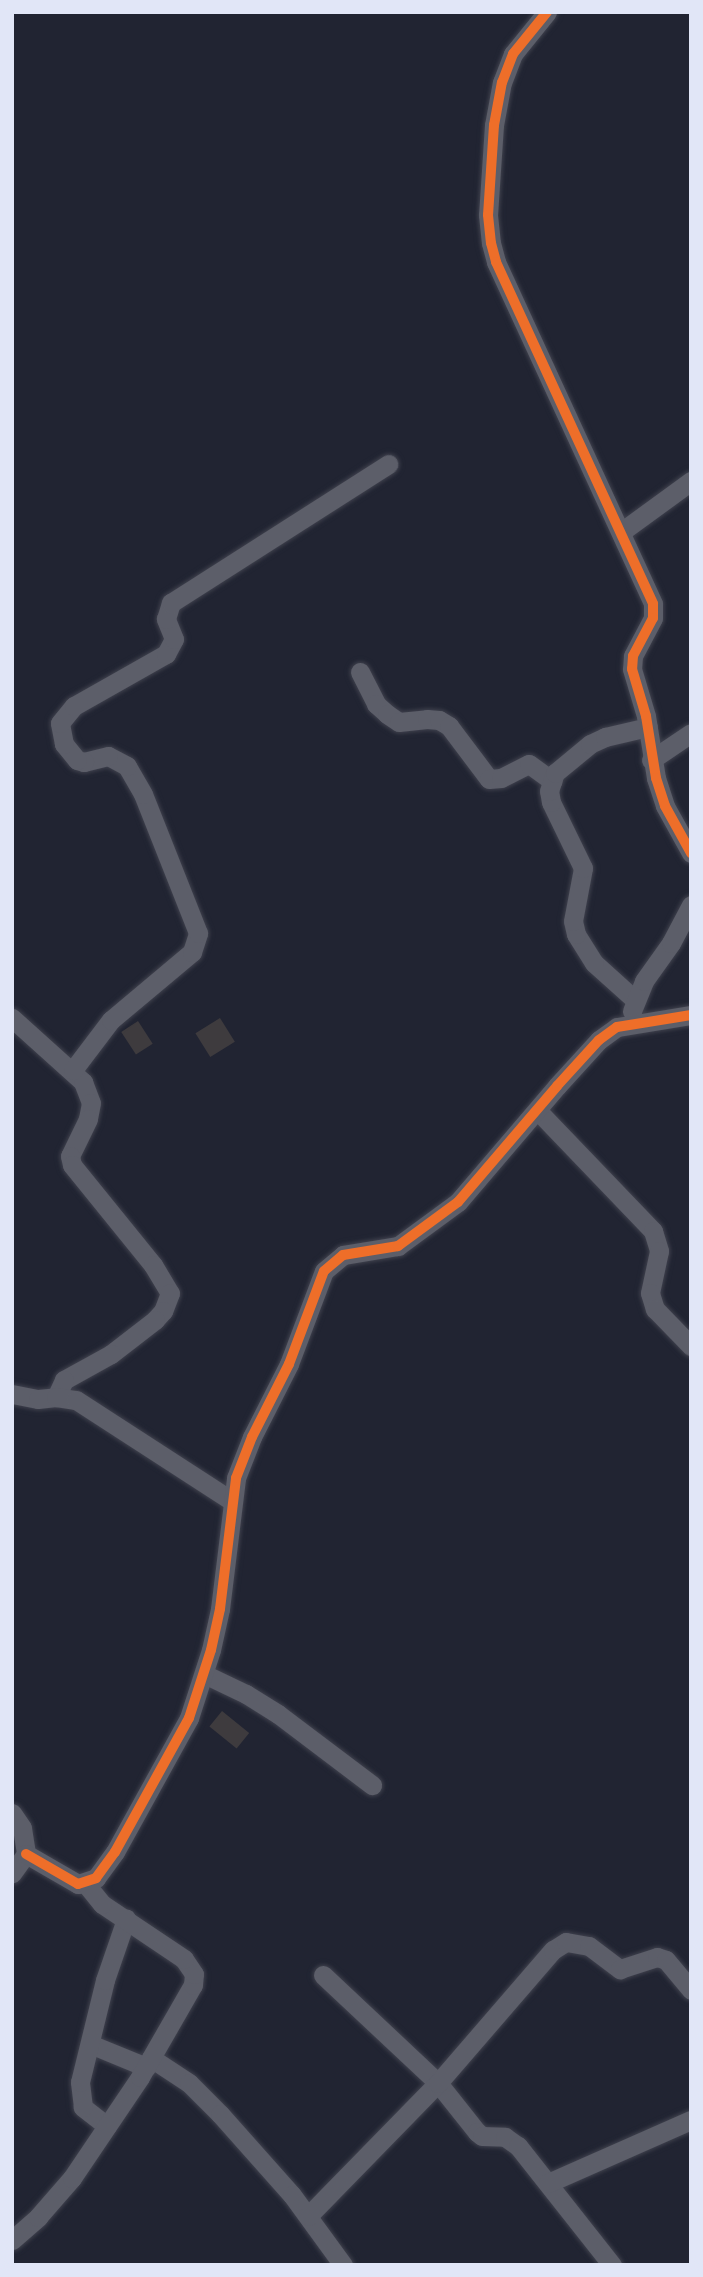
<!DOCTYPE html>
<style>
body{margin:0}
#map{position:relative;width:703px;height:2277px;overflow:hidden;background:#212432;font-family:"Asap Condensed",sans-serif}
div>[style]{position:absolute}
.building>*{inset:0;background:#3e3b3e;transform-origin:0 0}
.roads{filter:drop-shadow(0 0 2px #3f414d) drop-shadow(0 0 2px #3f414d)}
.street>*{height:19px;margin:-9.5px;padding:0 9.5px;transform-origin:9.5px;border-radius:9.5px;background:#5c5e69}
.cycleway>*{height:10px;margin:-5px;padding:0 5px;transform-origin:5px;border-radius:5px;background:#ee6e29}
span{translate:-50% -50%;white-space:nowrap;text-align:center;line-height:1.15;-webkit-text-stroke:6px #1b1f38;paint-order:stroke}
.frame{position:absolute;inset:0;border:14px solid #e1e6f7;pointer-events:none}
</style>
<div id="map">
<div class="building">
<i style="left:220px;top:1018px;width:28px;height:29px;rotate:58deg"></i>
<i style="left:138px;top:1021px;width:27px;height:20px;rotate:57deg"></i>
<i style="left:222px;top:1711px;width:35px;height:20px;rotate:39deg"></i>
</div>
<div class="roads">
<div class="street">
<i style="left:547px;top:12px;width:54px;rotate:129deg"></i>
<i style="left:513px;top:54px;width:30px;rotate:111deg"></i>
<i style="left:502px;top:82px;width:44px;rotate:100.5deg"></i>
<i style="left:494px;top:125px;width:90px;rotate:93.8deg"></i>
<i style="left:488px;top:215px;width:28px;rotate:84deg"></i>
<i style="left:491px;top:243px;width:20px;rotate:75deg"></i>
<i style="left:496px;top:262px;width:376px;rotate:65.3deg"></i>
<i style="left:653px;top:604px;width:14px;rotate:90deg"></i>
<i style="left:653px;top:618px;width:43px;rotate:117.8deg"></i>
<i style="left:633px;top:656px;width:13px;rotate:94deg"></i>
<i style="left:632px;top:669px;width:49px;rotate:73.4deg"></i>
<i style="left:646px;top:716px;width:63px;rotate:80.8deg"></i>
<i style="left:656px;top:778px;width:29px;rotate:72deg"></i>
<i style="left:665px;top:806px;width:54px;rotate:61deg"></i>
<i style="left:621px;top:532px;width:87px;rotate:-36.1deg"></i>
<i style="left:360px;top:672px;width:36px;rotate:63deg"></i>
<i style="left:376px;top:704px;width:15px;rotate:42deg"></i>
<i style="left:387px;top:714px;width:14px;rotate:34deg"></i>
<i style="left:399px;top:722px;width:28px;rotate:-6deg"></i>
<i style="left:427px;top:719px;width:12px;rotate:5deg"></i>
<i style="left:439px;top:720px;width:12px;rotate:31deg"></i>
<i style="left:449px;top:726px;width:66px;rotate:53deg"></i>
<i style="left:489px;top:779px;width:12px;rotate:-5deg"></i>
<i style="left:501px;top:778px;width:31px;rotate:-27deg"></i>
<i style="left:529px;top:764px;width:29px;rotate:36deg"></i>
<i style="left:651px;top:760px;width:48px;rotate:-34deg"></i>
<i style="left:634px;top:999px;width:54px;rotate:-138deg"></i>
<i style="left:594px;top:963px;width:34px;rotate:-122deg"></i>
<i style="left:576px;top:934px;width:13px;rotate:-103deg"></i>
<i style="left:573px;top:921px;width:54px;rotate:-79.3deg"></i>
<i style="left:583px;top:868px;width:73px;rotate:-115.9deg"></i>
<i style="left:551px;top:802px;width:11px;rotate:-100deg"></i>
<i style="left:549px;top:791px;width:19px;rotate:-72deg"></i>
<i style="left:555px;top:773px;width:45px;rotate:-39.6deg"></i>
<i style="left:590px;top:744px;width:17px;rotate:-25deg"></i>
<i style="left:605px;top:737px;width:44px;rotate:-13.1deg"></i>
<i style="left:632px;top:1011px;width:32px;rotate:-68deg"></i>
<i style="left:644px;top:981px;width:47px;rotate:-54.6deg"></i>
<i style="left:671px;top:943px;width:43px;rotate:-62.2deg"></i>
<i style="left:12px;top:1018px;width:96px;rotate:42deg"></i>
<i style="left:83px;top:1082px;width:22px;rotate:69deg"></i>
<i style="left:91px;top:1103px;width:16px;rotate:101deg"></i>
<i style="left:88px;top:1119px;width:41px;rotate:115.9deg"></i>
<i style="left:70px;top:1156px;width:9px;rotate:77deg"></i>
<i style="left:72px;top:1165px;width:129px;rotate:51deg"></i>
<i style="left:153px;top:1265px;width:33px;rotate:59deg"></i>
<i style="left:170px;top:1293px;width:19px;rotate:111deg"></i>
<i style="left:163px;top:1311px;width:12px;rotate:132deg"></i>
<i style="left:155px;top:1320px;width:56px;rotate:142.3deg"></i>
<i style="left:111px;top:1354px;width:54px;rotate:151deg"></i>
<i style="left:64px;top:1380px;width:19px;rotate:115deg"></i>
<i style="left:73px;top:1070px;width:63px;rotate:-52.8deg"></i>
<i style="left:111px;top:1020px;width:106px;rotate:-40deg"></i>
<i style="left:192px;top:952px;width:20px;rotate:-72deg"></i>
<i style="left:198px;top:933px;width:149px;rotate:-111.6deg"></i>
<i style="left:143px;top:794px;width:32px;rotate:-120deg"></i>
<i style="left:127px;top:766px;width:21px;rotate:-152deg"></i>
<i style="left:108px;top:756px;width:25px;rotate:166deg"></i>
<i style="left:84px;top:762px;width:7px;rotate:-164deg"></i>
<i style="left:77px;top:760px;width:21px;rotate:-129deg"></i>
<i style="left:64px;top:744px;width:21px;rotate:-101deg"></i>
<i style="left:60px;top:723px;width:22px;rotate:-51deg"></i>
<i style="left:74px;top:706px;width:106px;rotate:-29.5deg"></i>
<i style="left:166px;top:654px;width:17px;rotate:-62deg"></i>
<i style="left:174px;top:639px;width:22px;rotate:-112deg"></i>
<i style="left:166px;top:619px;width:17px;rotate:-73deg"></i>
<i style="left:171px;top:603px;width:258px;rotate:-32.6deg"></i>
<i style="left:537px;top:1110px;width:168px;rotate:46.2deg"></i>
<i style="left:653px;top:1231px;width:21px;rotate:73deg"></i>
<i style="left:659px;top:1251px;width:43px;rotate:102.1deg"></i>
<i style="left:650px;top:1293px;width:17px;rotate:73deg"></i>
<i style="left:655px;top:1309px;width:52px;rotate:45.8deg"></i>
<i style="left:12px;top:1394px;width:26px;rotate:11deg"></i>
<i style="left:38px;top:1399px;width:18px;rotate:-6deg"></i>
<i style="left:56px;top:1397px;width:20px;rotate:9deg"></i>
<i style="left:76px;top:1400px;width:186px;rotate:32.9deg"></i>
<i style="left:204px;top:1674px;width:47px;rotate:25.5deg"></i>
<i style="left:246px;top:1694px;width:38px;rotate:32deg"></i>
<i style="left:278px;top:1714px;width:118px;rotate:37.1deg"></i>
<i style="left:12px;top:1813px;width:18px;rotate:56deg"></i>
<i style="left:22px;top:1828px;width:26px;rotate:81deg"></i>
<i style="left:26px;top:1854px;width:24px;rotate:126deg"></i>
<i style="left:26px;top:1854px;width:60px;rotate:30deg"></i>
<i style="left:78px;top:1884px;width:19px;rotate:-18deg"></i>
<i style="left:96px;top:1878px;width:32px;rotate:-54deg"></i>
<i style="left:115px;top:1852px;width:153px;rotate:-61.1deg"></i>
<i style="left:189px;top:1718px;width:71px;rotate:-72.1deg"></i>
<i style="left:211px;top:1650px;width:42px;rotate:-77.6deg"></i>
<i style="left:220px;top:1609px;width:132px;rotate:-83deg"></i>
<i style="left:236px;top:1478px;width:44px;rotate:-68.7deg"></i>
<i style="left:252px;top:1437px;width:82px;rotate:-63.1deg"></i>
<i style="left:289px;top:1364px;width:99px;rotate:-69.4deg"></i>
<i style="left:324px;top:1271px;width:25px;rotate:-40deg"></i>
<i style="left:343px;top:1255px;width:56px;rotate:-9.3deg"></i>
<i style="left:398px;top:1246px;width:74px;rotate:-36.3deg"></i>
<i style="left:458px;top:1202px;width:153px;rotate:-49.5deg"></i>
<i style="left:557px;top:1086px;width:62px;rotate:-47.6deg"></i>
<i style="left:599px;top:1040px;width:22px;rotate:-36deg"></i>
<i style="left:617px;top:1027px;width:75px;rotate:-9.2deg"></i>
<i style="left:323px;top:1975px;width:158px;rotate:43.2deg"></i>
<i style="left:438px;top:2083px;width:63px;rotate:51.5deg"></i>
<i style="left:477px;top:2132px;width:6px;rotate:39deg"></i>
<i style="left:482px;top:2136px;width:23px;rotate:2deg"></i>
<i style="left:505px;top:2137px;width:16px;rotate:35deg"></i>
<i style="left:518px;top:2146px;width:152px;rotate:51.7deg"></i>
<i style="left:90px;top:2044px;width:61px;rotate:22.3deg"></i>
<i style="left:151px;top:2058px;width:45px;rotate:33.3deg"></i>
<i style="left:189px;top:2083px;width:44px;rotate:45deg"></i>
<i style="left:220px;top:2114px;width:108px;rotate:48.4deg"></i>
<i style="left:292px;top:2195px;width:87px;rotate:53.9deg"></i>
<i style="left:107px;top:2126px;width:31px;rotate:-142deg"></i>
<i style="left:83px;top:2107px;width:25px;rotate:-97deg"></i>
<i style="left:80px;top:2082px;width:105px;rotate:-76.2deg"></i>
<i style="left:105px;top:1980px;width:65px;rotate:-71deg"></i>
<i style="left:548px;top:2183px;width:156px;rotate:-23.8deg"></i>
<i style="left:308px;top:2216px;width:186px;rotate:-45.7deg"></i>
<i style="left:438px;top:2083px;width:176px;rotate:-49.2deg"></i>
<i style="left:553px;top:1950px;width:15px;rotate:-32deg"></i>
<i style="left:566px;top:1942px;width:23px;rotate:10deg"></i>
<i style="left:589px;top:1946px;width:39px;rotate:37deg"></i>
<i style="left:620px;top:1969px;width:39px;rotate:-18deg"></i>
<i style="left:657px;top:1957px;width:9px;rotate:18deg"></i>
<i style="left:666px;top:1960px;width:39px;rotate:50deg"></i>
<i style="left:12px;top:2240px;width:35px;rotate:-41deg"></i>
<i style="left:38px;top:2217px;width:52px;rotate:-48.9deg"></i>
<i style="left:72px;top:2178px;width:122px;rotate:-56deg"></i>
<i style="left:140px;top:2077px;width:106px;rotate:-60.1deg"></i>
<i style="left:193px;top:1985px;width:11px;rotate:-85deg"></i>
<i style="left:194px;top:1974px;width:18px;rotate:-124deg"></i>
<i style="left:184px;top:1959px;width:99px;rotate:-146.1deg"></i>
<i style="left:102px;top:1904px;width:26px;rotate:-129deg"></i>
</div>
</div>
<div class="cycleway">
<i style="left:547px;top:12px;width:54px;rotate:129deg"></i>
<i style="left:513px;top:54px;width:30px;rotate:111deg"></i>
<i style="left:502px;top:82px;width:44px;rotate:100.5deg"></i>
<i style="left:494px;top:125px;width:90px;rotate:93.8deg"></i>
<i style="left:488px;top:215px;width:28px;rotate:84deg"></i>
<i style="left:491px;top:243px;width:20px;rotate:75deg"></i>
<i style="left:496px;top:262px;width:376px;rotate:65.3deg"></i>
<i style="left:653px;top:604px;width:14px;rotate:90deg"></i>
<i style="left:653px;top:618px;width:43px;rotate:117.8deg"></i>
<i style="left:633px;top:656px;width:13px;rotate:94deg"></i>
<i style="left:632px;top:669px;width:49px;rotate:73.4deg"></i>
<i style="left:646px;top:716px;width:63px;rotate:80.8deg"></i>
<i style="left:656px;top:778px;width:29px;rotate:72deg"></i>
<i style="left:665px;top:806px;width:54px;rotate:61deg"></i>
<i style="left:26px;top:1854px;width:60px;rotate:30deg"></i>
<i style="left:78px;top:1884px;width:19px;rotate:-18deg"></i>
<i style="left:96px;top:1878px;width:32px;rotate:-54deg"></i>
<i style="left:115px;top:1852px;width:153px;rotate:-61.1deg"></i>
<i style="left:189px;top:1718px;width:71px;rotate:-72.1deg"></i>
<i style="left:211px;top:1650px;width:42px;rotate:-77.6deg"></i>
<i style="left:220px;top:1609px;width:132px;rotate:-83deg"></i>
<i style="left:236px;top:1478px;width:44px;rotate:-68.7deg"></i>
<i style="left:252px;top:1437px;width:82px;rotate:-63.1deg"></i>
<i style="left:289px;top:1364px;width:99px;rotate:-69.4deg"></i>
<i style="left:324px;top:1271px;width:25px;rotate:-40deg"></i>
<i style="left:343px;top:1255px;width:56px;rotate:-9.3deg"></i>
<i style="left:398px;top:1246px;width:74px;rotate:-36.3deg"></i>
<i style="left:458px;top:1202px;width:153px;rotate:-49.5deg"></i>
<i style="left:557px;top:1086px;width:62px;rotate:-47.6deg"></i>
<i style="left:599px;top:1040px;width:22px;rotate:-36deg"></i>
<i style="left:617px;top:1027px;width:75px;rotate:-9.2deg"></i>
</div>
<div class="frame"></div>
</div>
